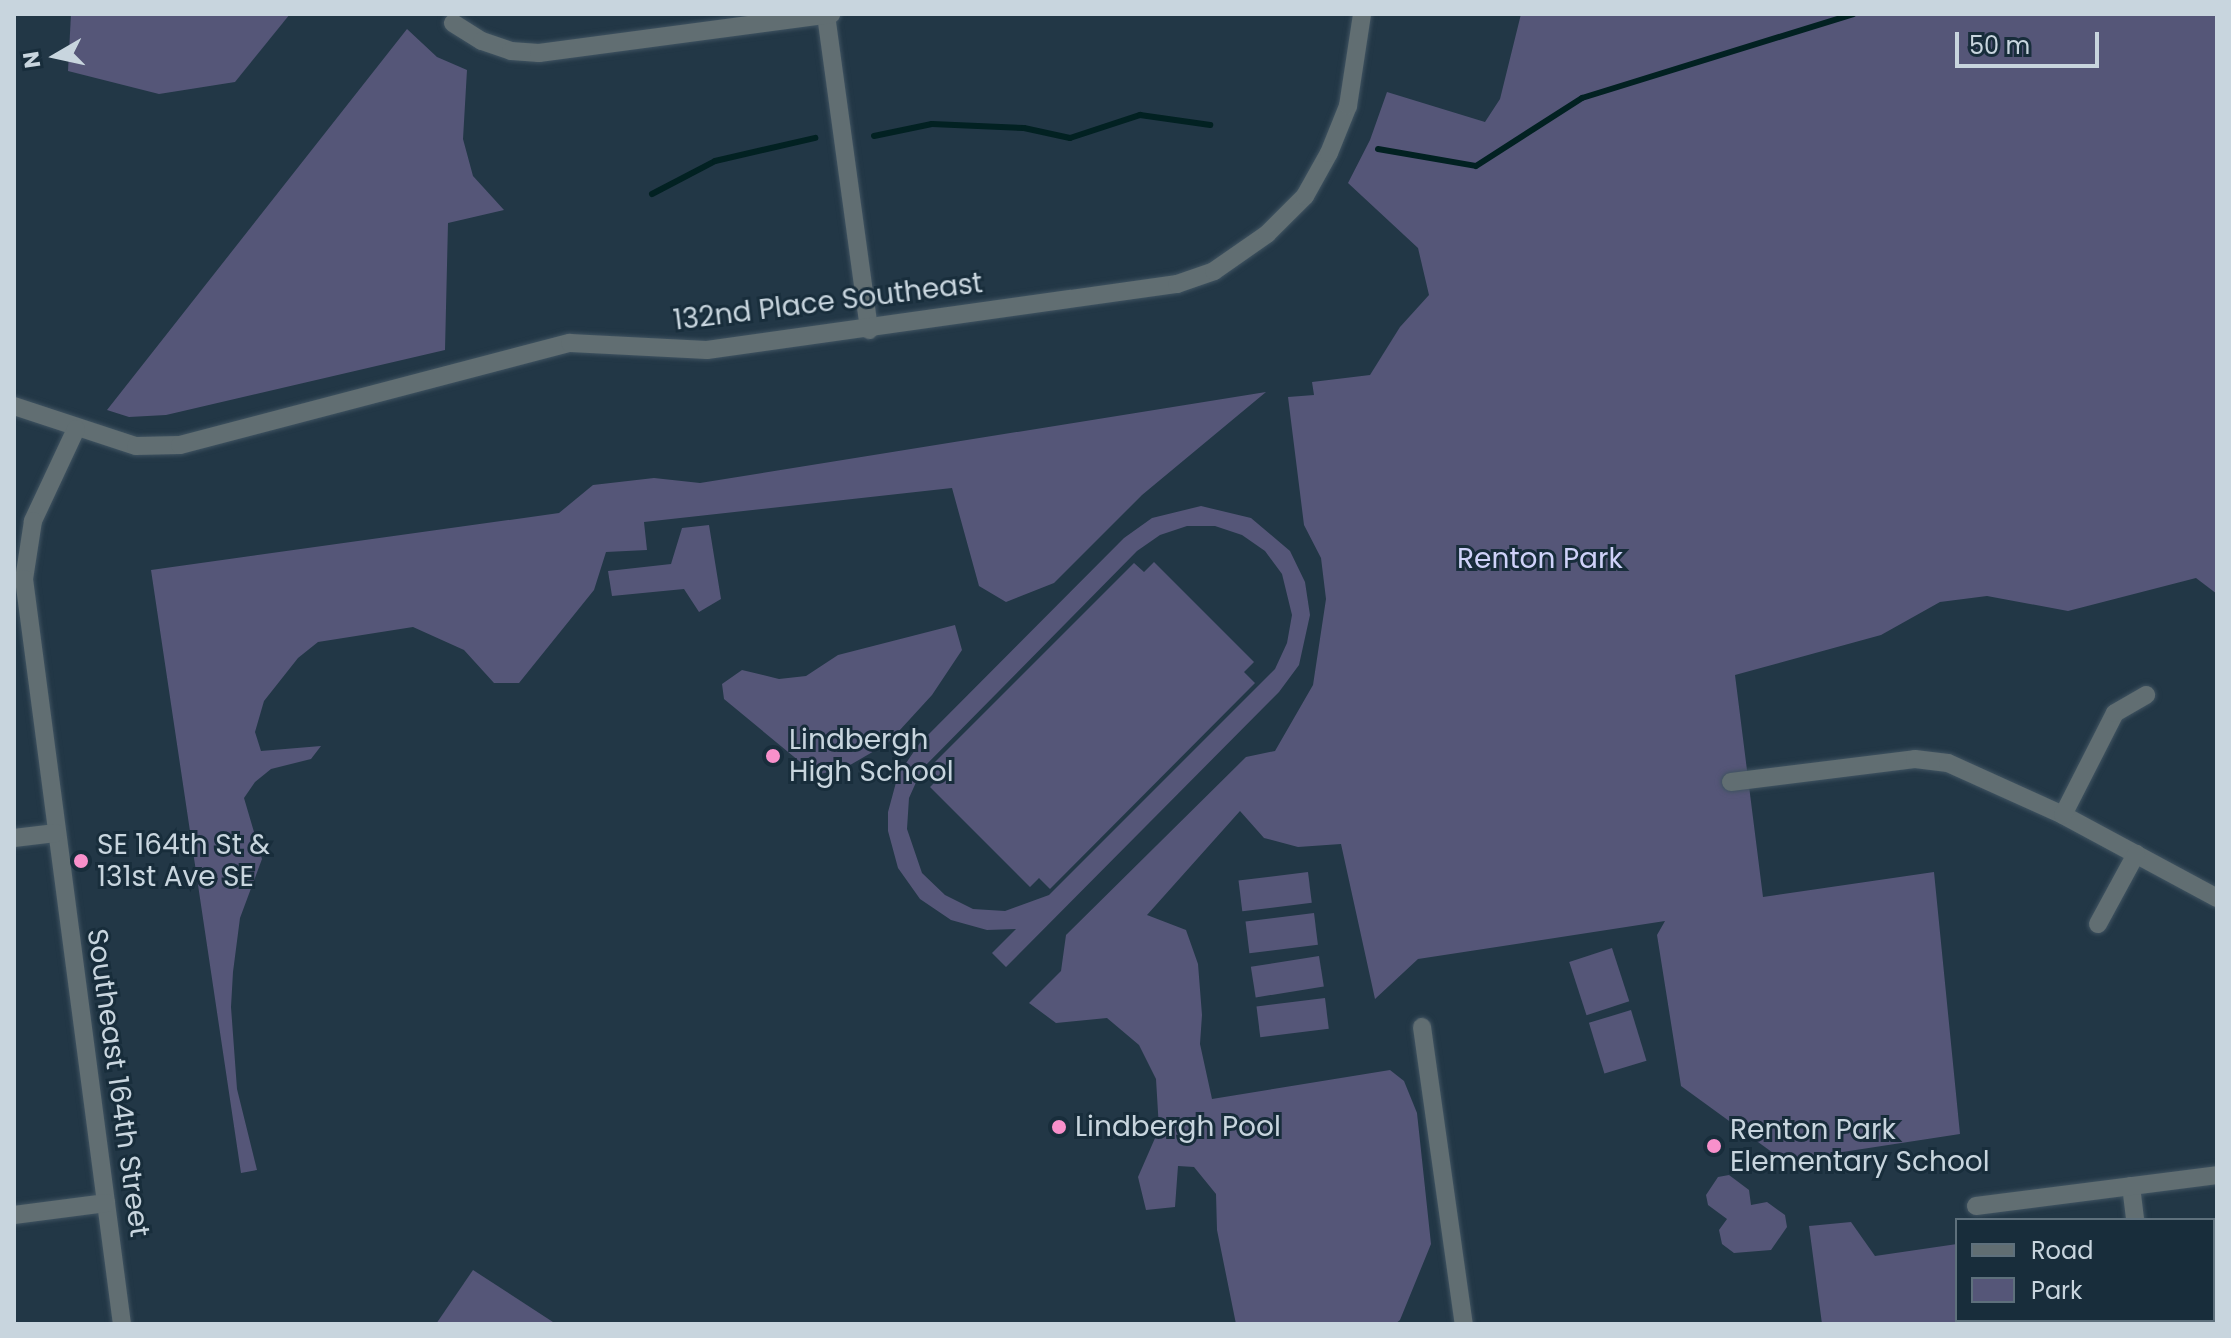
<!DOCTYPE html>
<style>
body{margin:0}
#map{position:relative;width:2231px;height:1338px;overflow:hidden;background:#223746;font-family:Poppins,sans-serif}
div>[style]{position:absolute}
.green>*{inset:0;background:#555678;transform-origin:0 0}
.stream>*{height:6px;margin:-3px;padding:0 3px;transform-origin:3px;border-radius:3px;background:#022122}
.roads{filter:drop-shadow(0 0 2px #405361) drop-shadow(0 0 2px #405361)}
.minor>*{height:18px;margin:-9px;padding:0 9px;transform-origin:9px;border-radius:9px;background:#616e72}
.dots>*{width:22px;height:22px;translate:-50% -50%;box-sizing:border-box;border:4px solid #182d3b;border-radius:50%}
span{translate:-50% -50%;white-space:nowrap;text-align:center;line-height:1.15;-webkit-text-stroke:6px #182d3b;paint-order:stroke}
.street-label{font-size:28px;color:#c8d5de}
.park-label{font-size:28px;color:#cfd2f9}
.poi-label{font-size:28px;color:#c8d5de}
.left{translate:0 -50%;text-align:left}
.frame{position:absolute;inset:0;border:16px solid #c8d5de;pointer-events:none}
.legend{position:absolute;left:1955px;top:1218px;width:260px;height:104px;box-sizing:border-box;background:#182d3b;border:2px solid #5e707c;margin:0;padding:10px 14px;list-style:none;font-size:24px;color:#c8d5de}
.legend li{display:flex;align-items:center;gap:16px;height:40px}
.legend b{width:40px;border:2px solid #5e707c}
.north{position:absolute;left:16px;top:16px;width:80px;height:80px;-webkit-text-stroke:6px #182d3b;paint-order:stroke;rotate:261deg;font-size:22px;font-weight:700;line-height:32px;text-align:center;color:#c8d5de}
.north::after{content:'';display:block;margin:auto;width:28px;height:36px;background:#c8d5de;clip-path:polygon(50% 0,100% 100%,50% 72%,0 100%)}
.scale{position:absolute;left:1955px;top:32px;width:144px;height:36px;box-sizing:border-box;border:4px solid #c8d5de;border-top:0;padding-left:10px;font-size:24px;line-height:28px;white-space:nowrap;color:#c8d5de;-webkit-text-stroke:6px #182d3b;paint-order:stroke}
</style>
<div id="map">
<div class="green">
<i style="clip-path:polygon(71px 14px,290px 14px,235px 82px,159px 94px,68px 71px)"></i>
<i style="clip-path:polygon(1521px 14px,2217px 14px,2217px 594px,2196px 578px,2068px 611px,1987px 596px,1940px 602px,1881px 635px,1735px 675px,1763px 897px,1934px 872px,1960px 1134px,1784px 1161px,1681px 1086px,1657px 935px,1665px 921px,1418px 959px,1375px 999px,1341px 844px,1298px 847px,1264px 838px,1240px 811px,1147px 915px,1186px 930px,1198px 964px,1202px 1015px,1200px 1044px,1212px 1099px,1390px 1070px,1404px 1081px,1417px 1113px,1431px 1244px,1400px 1320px,1395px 1324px,1236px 1324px,1217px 1230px,1216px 1194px,1194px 1167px,1178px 1166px,1175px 1207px,1146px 1210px,1138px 1177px,1159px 1129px,1156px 1079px,1139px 1045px,1107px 1018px,1056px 1023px,1029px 1003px,1061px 971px,1066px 935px,1246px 757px,1275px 751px,1313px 685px,1326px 599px,1321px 558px,1304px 525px,1288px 397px,1314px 395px,1312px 382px,1370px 375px,1400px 327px,1429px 295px,1418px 248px,1348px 183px,1370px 140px,1387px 92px,1485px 122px,1500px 99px)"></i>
<i style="clip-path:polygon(407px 29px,437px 57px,467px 70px,463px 139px,473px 176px,504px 210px,448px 223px,445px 350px,166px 415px,129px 417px,107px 410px)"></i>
<i style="clip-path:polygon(1266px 392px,1142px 495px,1054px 583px,1006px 602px,979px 586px,952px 488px,644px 522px,647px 550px,606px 552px,594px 590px,519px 683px,494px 683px,464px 650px,413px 627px,318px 642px,298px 658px,264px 701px,255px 732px,261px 751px,321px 746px,311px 759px,271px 769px,255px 782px,244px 798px,262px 859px,240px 918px,233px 972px,231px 1007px,237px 1089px,257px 1170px,241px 1173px,151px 570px,559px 513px,593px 485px,654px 478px,700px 483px)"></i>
<i style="clip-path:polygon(evenodd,1201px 506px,1251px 518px,1290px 551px,1305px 582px,1310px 615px,1299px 665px,1279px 692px,1006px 967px,992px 953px,1016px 929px,987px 930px,951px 920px,920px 899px,898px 868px,888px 831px,888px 812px,898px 775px,919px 744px,1124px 538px,1152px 518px,1201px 506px,1187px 526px,1215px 526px,1242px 535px,1265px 551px,1282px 574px,1292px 615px,1287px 643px,1275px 669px,1049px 895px,1005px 911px,973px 909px,945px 895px,922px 873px,907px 829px,909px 798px,922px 769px,1137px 551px,1160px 535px,1187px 526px)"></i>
<i style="clip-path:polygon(709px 525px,721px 599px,699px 612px,684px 589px,612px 596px,608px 571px,671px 564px,682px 528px)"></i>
<i style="clip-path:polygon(1154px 562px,1254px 662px,1244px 672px,1255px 683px,1050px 889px,1039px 878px,1030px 887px,930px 787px,939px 778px,929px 768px,1134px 563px,1144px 572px)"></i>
<i style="clip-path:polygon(955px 625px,962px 650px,932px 695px,888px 743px,845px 768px,816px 775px,724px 699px,722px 684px,742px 670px,779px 679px,806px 676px,838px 655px)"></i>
<i style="left:1308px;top:872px;width:31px;height:70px;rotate:83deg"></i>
<i style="left:1314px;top:913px;width:32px;height:69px;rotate:83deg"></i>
<i style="left:1612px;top:948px;width:56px;height:45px;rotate:72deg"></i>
<i style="left:1319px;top:956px;width:31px;height:69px;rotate:81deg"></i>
<i style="left:1325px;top:998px;width:31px;height:69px;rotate:83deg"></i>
<i style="left:1631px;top:1010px;width:53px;height:44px;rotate:73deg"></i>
<i style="clip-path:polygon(1729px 1175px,1749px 1190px,1751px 1205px,1767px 1202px,1785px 1215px,1787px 1227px,1771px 1250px,1734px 1253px,1722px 1244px,1719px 1230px,1727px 1219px,1708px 1205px,1706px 1195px,1718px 1177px)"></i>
<i style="clip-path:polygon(1851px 1222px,1875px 1256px,1957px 1244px,1957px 1320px,1987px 1320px,1987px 1324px,1822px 1324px,1809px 1226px)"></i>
<i style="clip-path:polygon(473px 1270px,556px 1324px,436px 1324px)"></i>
</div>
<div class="stream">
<i style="left:874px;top:136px;width:59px;rotate:-11.7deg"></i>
<i style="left:932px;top:124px;width:92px;rotate:2.5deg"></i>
<i style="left:1024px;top:128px;width:47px;rotate:12.3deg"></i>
<i style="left:1070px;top:138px;width:74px;rotate:-18.2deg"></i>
<i style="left:1140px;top:115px;width:71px;rotate:8.1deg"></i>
<i style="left:1378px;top:149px;width:99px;rotate:9.8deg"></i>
<i style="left:1476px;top:166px;width:126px;rotate:-32.7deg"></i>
<i style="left:1582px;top:98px;width:284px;rotate:-17.2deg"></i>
<i style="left:652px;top:194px;width:71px;rotate:-27.6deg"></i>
<i style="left:715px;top:161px;width:103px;rotate:-13deg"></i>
</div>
<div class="roads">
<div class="minor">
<i style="left:826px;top:15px;width:318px;rotate:82.2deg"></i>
<i style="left:453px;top:23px;width:34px;rotate:32deg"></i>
<i style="left:482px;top:41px;width:31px;rotate:19deg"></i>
<i style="left:511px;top:51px;width:28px;rotate:4deg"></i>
<i style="left:539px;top:53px;width:295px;rotate:-7.6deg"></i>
<i style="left:14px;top:406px;width:128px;rotate:18.2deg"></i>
<i style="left:136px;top:446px;width:44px;rotate:-1.3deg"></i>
<i style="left:180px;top:445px;width:403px;rotate:-14.7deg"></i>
<i style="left:570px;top:343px;width:137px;rotate:2.9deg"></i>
<i style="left:707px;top:350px;width:475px;rotate:-8deg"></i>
<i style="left:1177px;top:284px;width:39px;rotate:-19deg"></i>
<i style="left:1214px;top:271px;width:65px;rotate:-34.9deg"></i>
<i style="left:1267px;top:234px;width:54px;rotate:-45deg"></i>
<i style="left:1305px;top:196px;width:49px;rotate:-60.8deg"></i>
<i style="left:1329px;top:153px;width:51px;rotate:-68deg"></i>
<i style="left:1348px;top:106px;width:93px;rotate:-81.3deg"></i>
<i style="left:76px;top:429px;width:102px;rotate:115.1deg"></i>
<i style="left:33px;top:521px;width:59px;rotate:98.8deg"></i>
<i style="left:24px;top:579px;width:751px;rotate:82.51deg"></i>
<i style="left:1731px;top:782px;width:185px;rotate:-7.1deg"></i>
<i style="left:1915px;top:759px;width:33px;rotate:7deg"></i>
<i style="left:1948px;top:763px;width:126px;rotate:24.3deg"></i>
<i style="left:2063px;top:815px;width:175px;rotate:28.3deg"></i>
<i style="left:2063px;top:815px;width:114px;rotate:-63deg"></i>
<i style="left:2115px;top:713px;width:36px;rotate:-30deg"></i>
<i style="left:14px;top:838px;width:42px;rotate:-6.8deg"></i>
<i style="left:2098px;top:924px;width:80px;rotate:-61.5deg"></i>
<i style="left:1422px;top:1027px;width:300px;rotate:82deg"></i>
<i style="left:2131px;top:1186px;width:34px;rotate:83deg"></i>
<i style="left:1976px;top:1206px;width:243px;rotate:-7.3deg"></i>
<i style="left:14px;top:1215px;width:93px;rotate:-7.4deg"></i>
<i style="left:2149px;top:1320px;width:4px;rotate:90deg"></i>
</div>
</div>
<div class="dots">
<i style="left:773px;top:756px;background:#f890cb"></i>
<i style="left:81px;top:861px;background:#f890cb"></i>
<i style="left:1059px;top:1127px;background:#f890cb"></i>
<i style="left:1714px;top:1146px;background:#f890cb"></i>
</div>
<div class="street-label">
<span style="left:828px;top:302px;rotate:-7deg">132nd Place Southeast</span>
<span style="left:118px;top:1083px;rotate:82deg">Southeast 164th Street</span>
</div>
<div class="park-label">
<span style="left:1540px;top:559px">Renton Park</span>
</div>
<div class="poi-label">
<span class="left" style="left:789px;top:756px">Lindbergh<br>High School</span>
<span class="left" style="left:97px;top:861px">SE 164th St &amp;<br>131st Ave SE</span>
<span class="left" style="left:1075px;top:1127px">Lindbergh Pool</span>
<span class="left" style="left:1730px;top:1146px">Renton Park<br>Elementary School</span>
</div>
<div class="frame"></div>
<ul class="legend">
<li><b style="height:10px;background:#616e72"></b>Road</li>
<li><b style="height:22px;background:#555678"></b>Park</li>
</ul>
<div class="north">N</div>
<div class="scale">50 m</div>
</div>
